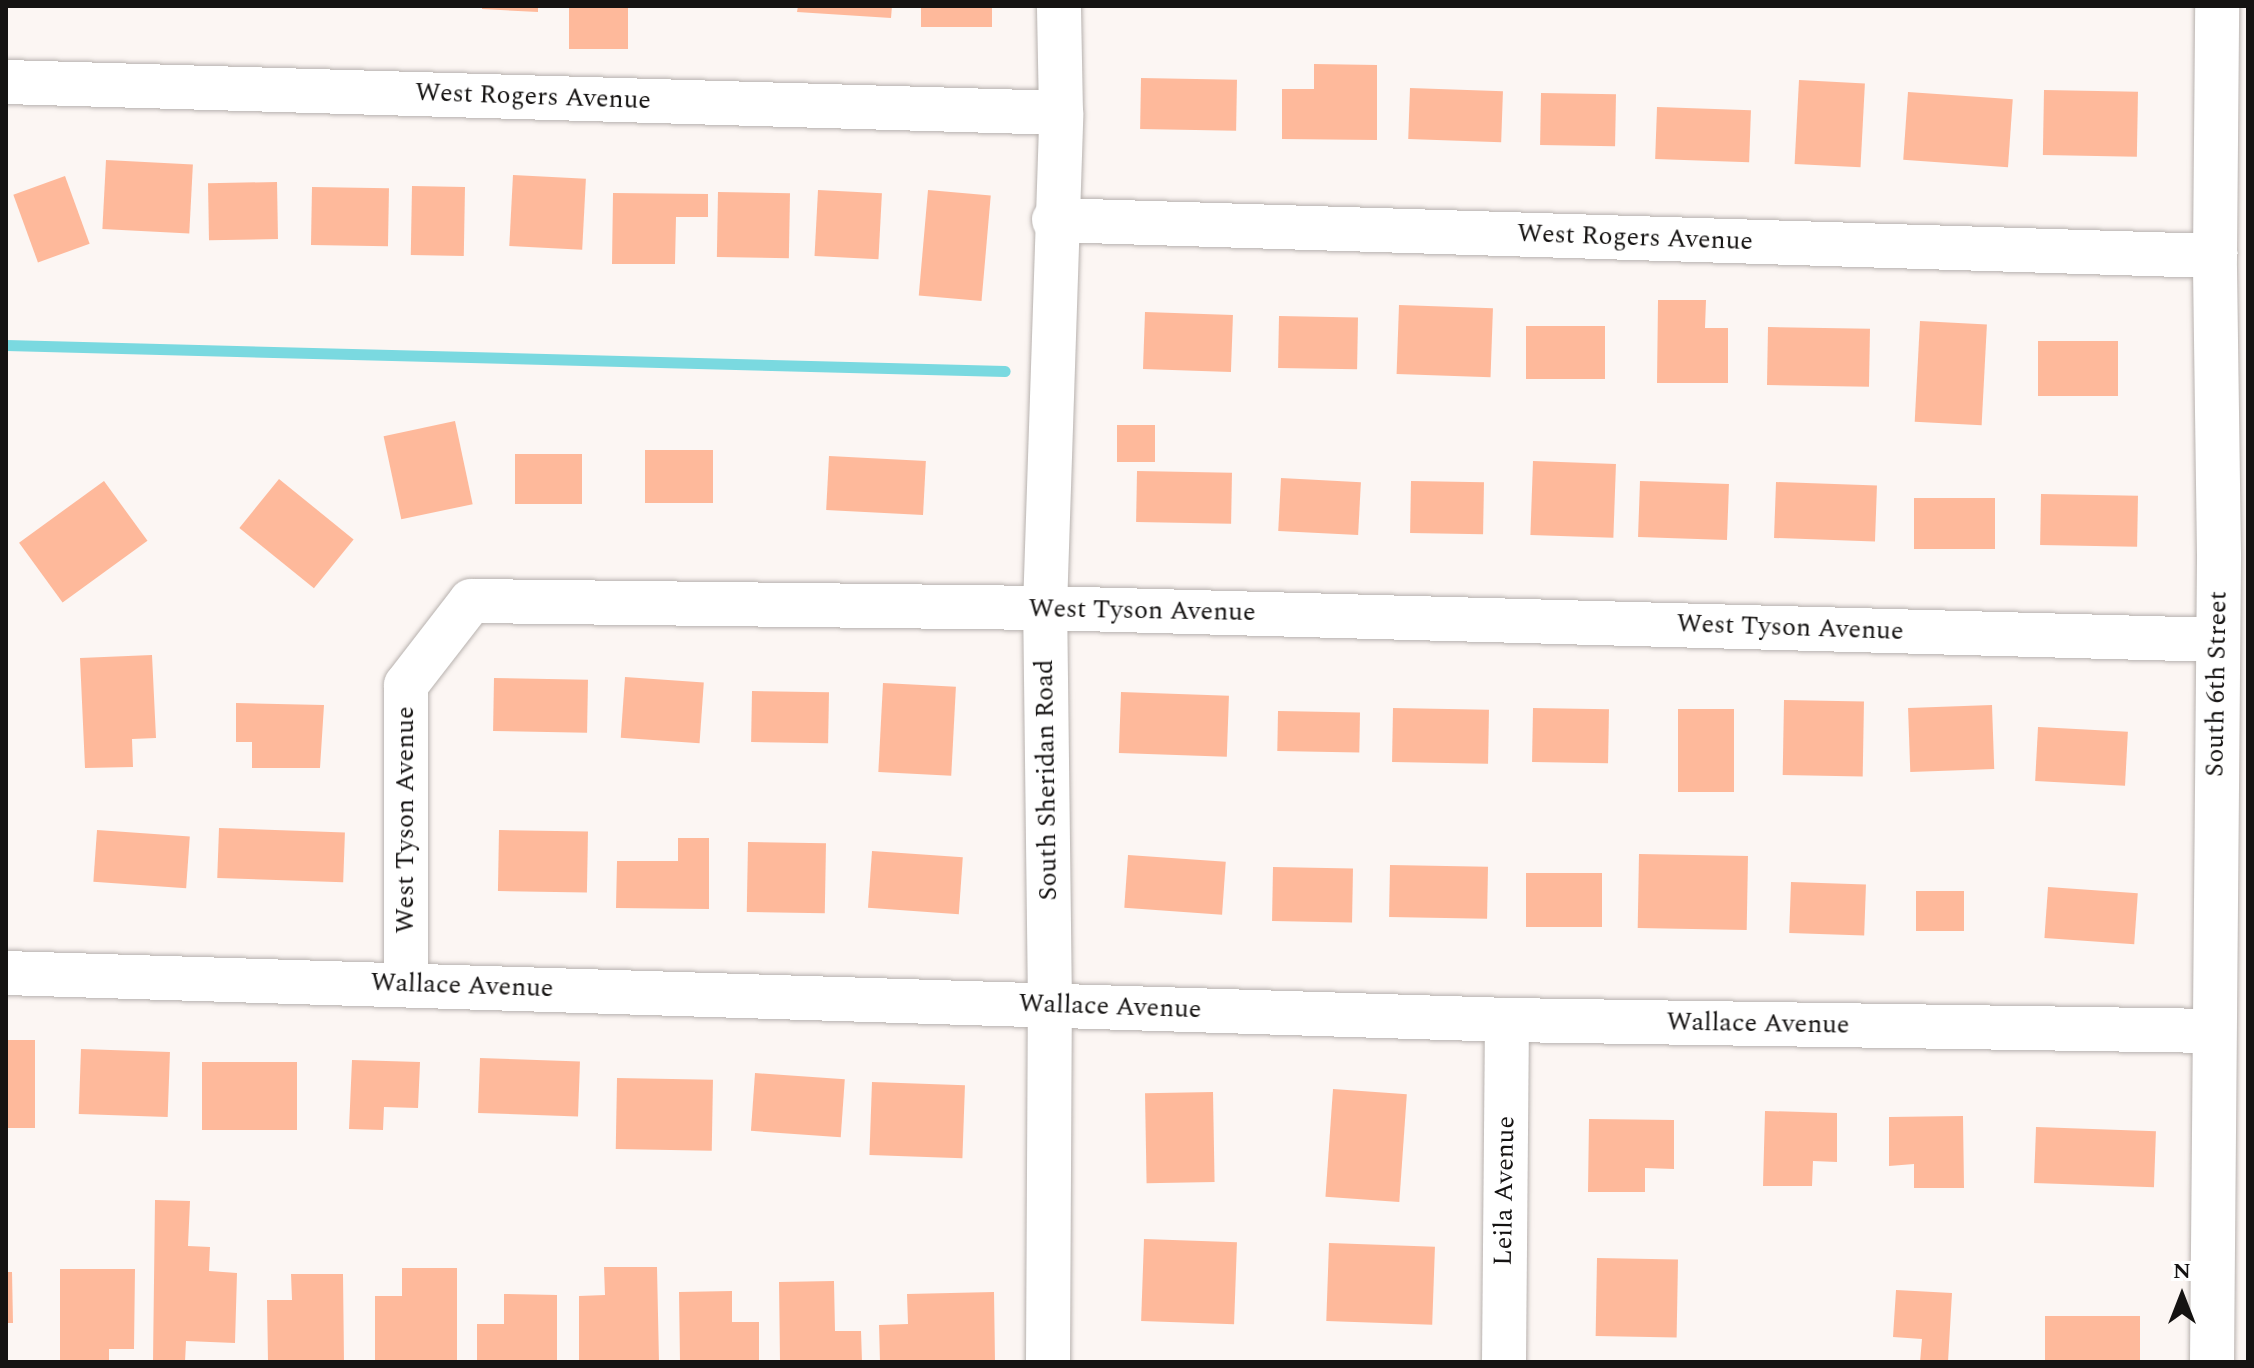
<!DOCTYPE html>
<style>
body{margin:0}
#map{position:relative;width:2254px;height:1368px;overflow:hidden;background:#fcf6f3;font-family:Spectral,serif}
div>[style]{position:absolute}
.stream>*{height:11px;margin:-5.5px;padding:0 5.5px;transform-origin:5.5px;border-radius:5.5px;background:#7ad9e0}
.building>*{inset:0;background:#feb99b;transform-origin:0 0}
.roads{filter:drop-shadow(0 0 2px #b7b1ae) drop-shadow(0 0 2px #b7b1ae)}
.minor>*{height:44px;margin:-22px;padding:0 22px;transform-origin:22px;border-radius:22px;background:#fff}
span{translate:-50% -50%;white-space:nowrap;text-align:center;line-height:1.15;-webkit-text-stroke:6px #fff;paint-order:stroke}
.street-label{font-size:26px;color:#151312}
.frame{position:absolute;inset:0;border:8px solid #151312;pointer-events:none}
.north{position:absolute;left:2142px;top:1256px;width:80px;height:80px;-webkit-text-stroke:6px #fff;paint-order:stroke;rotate:0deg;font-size:22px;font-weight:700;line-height:32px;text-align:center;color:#151312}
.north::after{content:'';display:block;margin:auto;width:28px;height:36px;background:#151312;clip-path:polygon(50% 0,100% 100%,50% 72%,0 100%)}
</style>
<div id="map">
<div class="stream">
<i style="left:6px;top:345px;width:999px;rotate:1.49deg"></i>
</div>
<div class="building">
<i style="clip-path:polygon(482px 6px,538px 6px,538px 12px,482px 9px)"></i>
<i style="left:569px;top:6px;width:59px;height:43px"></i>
<i style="clip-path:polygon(798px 6px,892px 6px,891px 18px,797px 12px)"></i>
<i style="left:921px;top:6px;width:71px;height:21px"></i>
<i style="clip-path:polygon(1314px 64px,1377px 65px,1377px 140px,1282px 139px,1282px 89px,1314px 89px)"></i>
<i style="left:1141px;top:78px;width:96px;height:51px;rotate:1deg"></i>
<i style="left:1799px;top:80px;width:66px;height:84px;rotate:3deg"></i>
<i style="left:1410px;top:88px;width:93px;height:51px;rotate:2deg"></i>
<i style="left:2044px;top:90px;width:94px;height:65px;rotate:1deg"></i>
<i style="left:1908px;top:92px;width:105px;height:68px;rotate:4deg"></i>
<i style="left:1541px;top:93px;width:75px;height:52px;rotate:1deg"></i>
<i style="left:1657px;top:107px;width:94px;height:52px;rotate:2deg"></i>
<i style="left:106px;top:160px;width:87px;height:69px;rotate:3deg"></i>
<i style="left:513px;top:175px;width:73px;height:71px;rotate:3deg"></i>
<i style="left:65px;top:176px;width:72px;height:55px;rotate:70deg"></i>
<i style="left:277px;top:182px;width:57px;height:69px;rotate:89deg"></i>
<i style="left:412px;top:186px;width:53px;height:69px;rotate:1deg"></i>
<i style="left:312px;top:187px;width:77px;height:58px;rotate:1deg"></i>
<i style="left:818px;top:190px;width:64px;height:66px;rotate:3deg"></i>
<i style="left:928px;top:190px;width:63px;height:106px;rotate:5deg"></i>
<i style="left:718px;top:192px;width:72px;height:65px;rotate:1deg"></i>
<i style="clip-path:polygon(613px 193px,708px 194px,708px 217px,676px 217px,675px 264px,612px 264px)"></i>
<i style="clip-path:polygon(1658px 300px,1706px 300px,1705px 328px,1728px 328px,1728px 383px,1657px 383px)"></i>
<i style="left:1399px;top:305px;width:94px;height:69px;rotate:2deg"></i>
<i style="left:1145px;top:312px;width:88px;height:57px;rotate:2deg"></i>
<i style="left:1279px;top:316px;width:79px;height:52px;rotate:1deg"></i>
<i style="left:1920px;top:321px;width:67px;height:101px;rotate:3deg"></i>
<i style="left:1526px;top:326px;width:79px;height:53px"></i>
<i style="left:1768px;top:327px;width:102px;height:58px;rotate:1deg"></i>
<i style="left:2038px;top:341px;width:80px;height:55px"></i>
<i style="left:455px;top:421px;width:85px;height:73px;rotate:78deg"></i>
<i style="left:1117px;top:425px;width:38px;height:37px"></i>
<i style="left:713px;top:450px;width:53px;height:68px;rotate:90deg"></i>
<i style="left:515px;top:454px;width:67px;height:50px"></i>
<i style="left:829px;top:456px;width:97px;height:54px;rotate:3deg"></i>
<i style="left:1533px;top:461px;width:83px;height:74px;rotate:2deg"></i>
<i style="left:1137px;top:471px;width:95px;height:51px;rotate:1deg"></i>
<i style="left:1281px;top:478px;width:80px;height:53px;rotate:3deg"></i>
<i style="left:279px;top:479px;width:96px;height:63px;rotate:39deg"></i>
<i style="left:104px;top:481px;width:74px;height:105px;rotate:54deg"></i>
<i style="left:1411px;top:481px;width:73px;height:52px;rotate:1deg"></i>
<i style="left:1640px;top:481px;width:89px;height:56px;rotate:2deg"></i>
<i style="left:1776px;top:482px;width:101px;height:56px;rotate:2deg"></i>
<i style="left:2041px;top:494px;width:97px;height:51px;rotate:1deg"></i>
<i style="left:1995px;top:498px;width:51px;height:81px;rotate:90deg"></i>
<i style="clip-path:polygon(152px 655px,156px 738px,132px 739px,133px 767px,85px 768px,80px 658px)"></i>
<i style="left:625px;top:677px;width:79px;height:61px;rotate:4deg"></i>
<i style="left:494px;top:678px;width:94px;height:53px;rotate:1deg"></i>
<i style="left:883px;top:683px;width:73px;height:89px;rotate:3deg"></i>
<i style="left:752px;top:691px;width:77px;height:51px;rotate:1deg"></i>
<i style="left:1121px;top:692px;width:108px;height:61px;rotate:2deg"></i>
<i style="left:1784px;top:700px;width:80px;height:75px;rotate:1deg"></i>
<i style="clip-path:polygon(236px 703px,324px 705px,320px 768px,252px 768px,252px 742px,236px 742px)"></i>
<i style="left:1992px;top:705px;width:64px;height:84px;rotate:88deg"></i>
<i style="left:1393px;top:708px;width:96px;height:54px;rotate:1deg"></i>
<i style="left:1533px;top:708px;width:76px;height:54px;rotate:1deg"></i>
<i style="left:1678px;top:709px;width:56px;height:83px"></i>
<i style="left:1278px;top:711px;width:82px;height:40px;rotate:1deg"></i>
<i style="left:2038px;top:727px;width:90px;height:54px;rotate:3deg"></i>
<i style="left:219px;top:828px;width:126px;height:50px;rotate:2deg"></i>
<i style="left:97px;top:830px;width:93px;height:52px;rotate:4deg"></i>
<i style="left:499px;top:830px;width:89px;height:61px;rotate:1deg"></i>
<i style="clip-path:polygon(678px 838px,709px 838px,709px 909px,616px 908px,617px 861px,678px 861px)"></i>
<i style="left:748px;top:842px;width:78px;height:70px;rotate:1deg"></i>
<i style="left:872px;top:851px;width:91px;height:57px;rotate:4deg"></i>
<i style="left:1639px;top:854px;width:109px;height:74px;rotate:1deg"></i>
<i style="left:1128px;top:855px;width:98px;height:53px;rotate:4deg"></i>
<i style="left:1390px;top:865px;width:98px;height:52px;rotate:1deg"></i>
<i style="left:1273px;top:867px;width:80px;height:54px;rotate:1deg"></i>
<i style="left:1526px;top:873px;width:76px;height:54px"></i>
<i style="left:1791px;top:882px;width:75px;height:51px;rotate:2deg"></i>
<i style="left:2048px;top:887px;width:90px;height:51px;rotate:4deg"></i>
<i style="left:1964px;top:891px;width:40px;height:48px;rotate:90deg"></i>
<i style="left:6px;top:1040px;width:29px;height:88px"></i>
<i style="left:81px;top:1049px;width:89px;height:65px;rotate:2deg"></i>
<i style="left:480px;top:1058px;width:100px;height:55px;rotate:2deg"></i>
<i style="clip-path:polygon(352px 1060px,420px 1062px,418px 1108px,384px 1107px,383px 1130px,349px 1129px)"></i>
<i style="left:202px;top:1062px;width:95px;height:68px"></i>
<i style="left:755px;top:1073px;width:90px;height:58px;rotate:4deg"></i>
<i style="left:617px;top:1078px;width:96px;height:71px;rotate:1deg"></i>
<i style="left:872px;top:1082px;width:93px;height:73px;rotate:2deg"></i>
<i style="left:1333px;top:1089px;width:74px;height:108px;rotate:4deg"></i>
<i style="left:1213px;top:1092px;width:90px;height:68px;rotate:89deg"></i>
<i style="clip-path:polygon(1765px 1111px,1837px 1113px,1837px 1162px,1813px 1161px,1812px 1186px,1763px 1186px)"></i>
<i style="clip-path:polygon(1963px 1116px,1964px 1188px,1914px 1188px,1914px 1164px,1889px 1166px,1889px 1117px)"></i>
<i style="clip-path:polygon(1589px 1119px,1674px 1120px,1674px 1169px,1645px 1168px,1645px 1192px,1588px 1192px)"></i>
<i style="left:2036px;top:1127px;width:120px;height:56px;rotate:2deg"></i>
<i style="clip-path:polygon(155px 1200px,190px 1201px,188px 1246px,210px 1247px,209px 1271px,237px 1273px,235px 1343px,186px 1341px,185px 1362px,153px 1362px)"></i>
<i style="left:1144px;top:1239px;width:93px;height:82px;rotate:2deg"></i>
<i style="left:1329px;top:1243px;width:106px;height:78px;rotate:2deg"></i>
<i style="left:1597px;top:1258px;width:81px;height:78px;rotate:1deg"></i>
<i style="clip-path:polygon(604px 1267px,657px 1267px,659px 1362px,579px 1362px,579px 1296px,605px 1295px)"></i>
<i style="clip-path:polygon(402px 1268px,457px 1268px,457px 1362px,375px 1362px,375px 1296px,402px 1296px)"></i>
<i style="clip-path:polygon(60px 1269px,135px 1269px,134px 1349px,109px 1349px,109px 1362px,60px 1362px)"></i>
<i style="clip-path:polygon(6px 1272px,12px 1272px,13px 1323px,6px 1323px)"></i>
<i style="clip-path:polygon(291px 1274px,343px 1274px,344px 1362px,268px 1362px,267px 1300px,292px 1300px)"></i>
<i style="clip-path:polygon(834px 1281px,835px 1331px,861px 1331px,862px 1362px,780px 1362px,779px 1282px)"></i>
<i style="clip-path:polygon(1896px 1290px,1952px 1293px,1948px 1362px,1920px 1362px,1922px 1339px,1893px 1337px)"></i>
<i style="clip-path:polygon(732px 1291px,732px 1322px,759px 1322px,759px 1362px,680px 1362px,679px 1292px)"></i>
<i style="clip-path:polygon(994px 1292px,995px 1362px,880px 1362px,879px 1325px,908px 1324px,907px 1294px)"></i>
<i style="clip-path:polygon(504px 1294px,557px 1295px,557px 1362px,477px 1362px,477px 1324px,504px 1324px)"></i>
<i style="left:2140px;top:1316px;width:46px;height:95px;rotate:90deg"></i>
</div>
<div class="roads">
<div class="minor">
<i style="left:6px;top:82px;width:1055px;rotate:1.68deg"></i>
<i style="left:1054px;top:220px;width:1162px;rotate:1.78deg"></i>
<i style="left:6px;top:973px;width:1502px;rotate:1.79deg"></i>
<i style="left:1507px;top:1020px;width:707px;rotate:0.89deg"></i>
<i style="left:406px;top:985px;width:300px;rotate:-90deg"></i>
<i style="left:406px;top:685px;width:106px;rotate:-52.3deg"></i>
<i style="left:471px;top:601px;width:574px;rotate:0.7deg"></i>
<i style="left:1045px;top:608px;width:1173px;rotate:1.56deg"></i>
<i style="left:1048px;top:1362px;width:356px;rotate:-89.7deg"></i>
<i style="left:1050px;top:1006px;width:398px;rotate:-90.7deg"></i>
<i style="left:1045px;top:608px;width:495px;rotate:-88.1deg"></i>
<i style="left:1061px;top:113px;width:107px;rotate:-91.1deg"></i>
<i style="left:1504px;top:1362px;width:342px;rotate:-89.5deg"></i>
<i style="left:2212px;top:1362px;width:807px;rotate:-89.5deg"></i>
<i style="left:2219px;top:555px;width:299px;rotate:-90.8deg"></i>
<i style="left:2215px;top:256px;width:250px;rotate:-89.5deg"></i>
</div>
</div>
<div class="street-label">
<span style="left:533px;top:97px;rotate:2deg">West Rogers Avenue</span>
<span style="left:1635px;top:238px;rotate:2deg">West Rogers Avenue</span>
<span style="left:1142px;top:611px;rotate:1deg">West Tyson Avenue</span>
<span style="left:1790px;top:628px;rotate:2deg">West Tyson Avenue</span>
<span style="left:2217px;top:684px;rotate:-89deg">South 6th Street</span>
<span style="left:1047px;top:780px;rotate:-91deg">South Sheridan Road</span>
<span style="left:406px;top:820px;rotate:-90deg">West Tyson Avenue</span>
<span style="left:462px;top:986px;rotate:2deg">Wallace Avenue</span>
<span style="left:1110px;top:1007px;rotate:2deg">Wallace Avenue</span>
<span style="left:1758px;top:1024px;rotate:1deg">Wallace Avenue</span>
<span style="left:1505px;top:1191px;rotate:-89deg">Leila Avenue</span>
</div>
<div class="frame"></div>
<div class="north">N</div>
</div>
